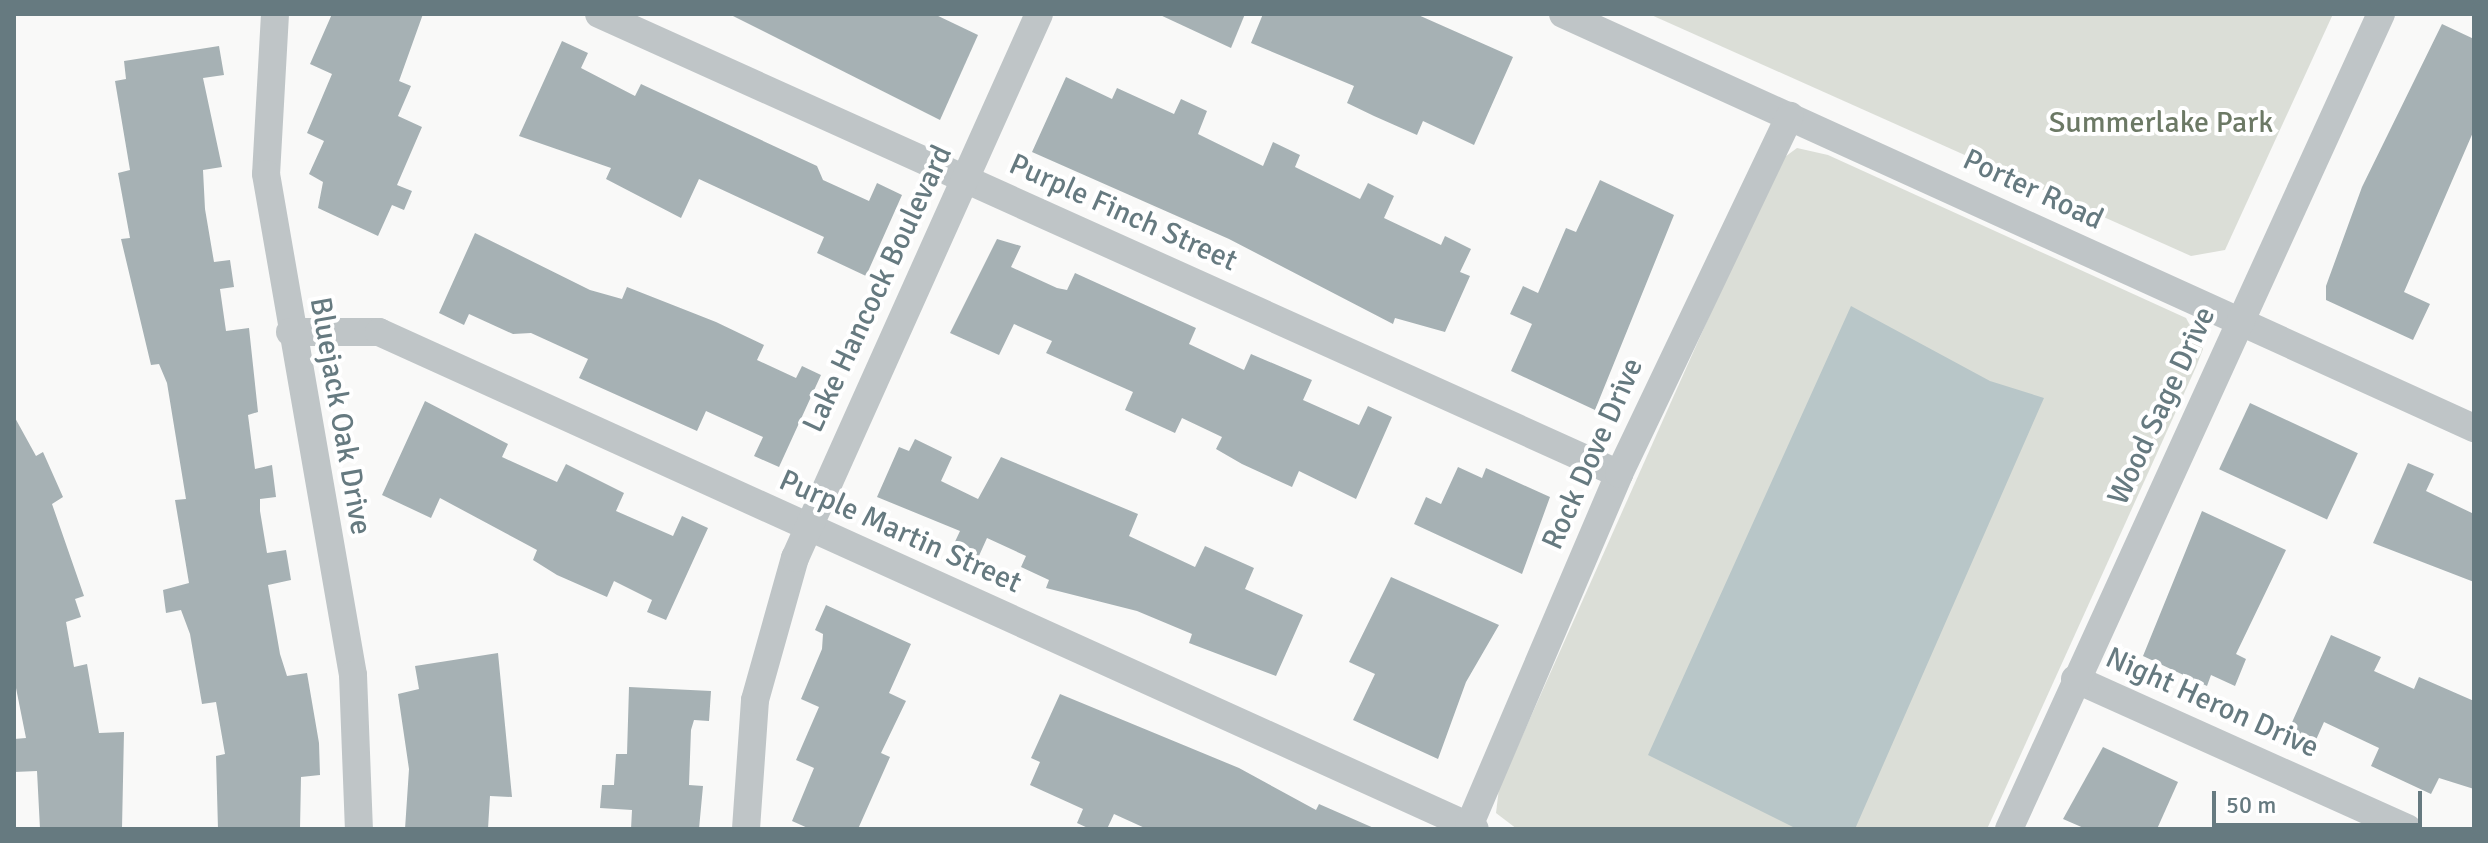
<!DOCTYPE html>
<style>
body{margin:0}
#map{position:relative;width:2488px;height:843px;overflow:hidden;background:#f9f9f8;font-family:Signika,sans-serif}
div>[style]{position:absolute}
.green>*{inset:0;background:#dbded7}
.water>*{inset:0;background:#b8c6c8}
.building>*{inset:0;background:#a6b1b4;transform-origin:0 0}
.street>*{height:28px;margin:-14px;padding:0 14px;transform-origin:14px;border-radius:14px;background:#bfc5c7}
span{translate:-50% -50%;white-space:nowrap;text-align:center;line-height:1.15;-webkit-text-stroke:8px #fff;paint-order:stroke}
.park-label{font-size:30px;color:#6c7965}
.street-label{font-size:30px;color:#667a80}
.frame{position:absolute;inset:0;border:16px solid #667a80;pointer-events:none}
.scale{position:absolute;left:2212px;top:791px;width:210px;height:36px;box-sizing:border-box;border:4px solid #667a80;border-top:0;padding-left:10px;font-size:24px;line-height:28px;white-space:nowrap;color:#667a80;-webkit-text-stroke:6px #fff;paint-order:stroke}
</style>
<div id="map">
<div class="green">
<i style="clip-path:polygon(1649px 14px,2333px 14px,2225px 250px,2191px 256px)"></i>
<i style="clip-path:polygon(1797px 148px,1828px 155px,2186px 318px,2203px 349px,2196px 367px,1987px 829px,1517px 829px,1496px 813px,1499px 788px,1778px 162px)"></i>
</div>
<div class="water">
<i style="clip-path:polygon(1851px 306px,1990px 381px,2044px 398px,1855px 829px,1797px 829px,1648px 755px)"></i>
</div>
<div class="building">
<i style="clip-path:polygon(332px 14px,423px 14px,399px 81px,411px 86px,398px 116px,422px 127px,397px 185px,412px 191px,404px 210px,392px 205px,378px 236px,318px 208px,323px 182px,309px 174px,324px 141px,307px 133px,332px 74px,310px 64px)"></i>
<i style="clip-path:polygon(729px 14px,934px 14px,978px 35px,940px 120px)"></i>
<i style="clip-path:polygon(1158px 14px,1245px 14px,1231px 48px)"></i>
<i style="clip-path:polygon(1263px 14px,1416px 14px,1513px 57px,1474px 145px,1423px 121px,1417px 135px,1374px 116px,1347px 103px,1354px 86px,1251px 43px)"></i>
<i style="clip-path:polygon(2442px 24px,2474px 39px,2474px 130px,2404px 292px,2430px 304px,2413px 340px,2326px 300px,2326px 286px,2362px 187px)"></i>
<i style="clip-path:polygon(562px 41px,588px 53px,581px 68px,635px 96px,641px 84px,817px 166px,823px 180px,869px 201px,877px 183px,902px 195px,866px 276px,817px 253px,824px 237px,699px 179px,681px 218px,606px 179px,611px 168px,519px 136px)"></i>
<i style="clip-path:polygon(219px 46px,224px 75px,203px 78px,222px 167px,203px 170px,205px 209px,214px 262px,230px 260px,234px 287px,220px 289px,226px 331px,249px 328px,258px 412px,248px 415px,255px 469px,272px 465px,276px 497px,260px 499px,260px 511px,267px 553px,286px 550px,291px 580px,268px 585px,280px 654px,287px 676px,307px 673px,319px 743px,320px 775px,301px 777px,300px 829px,218px 829px,216px 756px,225px 754px,216px 702px,202px 704px,190px 634px,181px 610px,166px 613px,163px 590px,189px 583px,175px 500px,186px 499px,167px 383px,159px 364px,151px 365px,121px 239px,130px 238px,118px 173px,130px 170px,115px 81px,126px 79px,124px 61px)"></i>
<i style="clip-path:polygon(1066px 77px,1112px 99px,1117px 88px,1174px 114px,1181px 99px,1207px 111px,1198px 134px,1263px 166px,1273px 142px,1300px 155px,1295px 167px,1360px 199px,1368px 183px,1394px 196px,1384px 218px,1441px 245px,1445px 236px,1471px 249px,1460px 272px,1470px 276px,1445px 332px,1395px 318px,1393px 324px,1229px 239px,1032px 152px)"></i>
<i style="clip-path:polygon(1600px 180px,1674px 215px,1595px 410px,1511px 371px,1532px 324px,1510px 314px,1523px 286px,1538px 293px,1566px 228px,1576px 232px)"></i>
<i style="clip-path:polygon(475px 233px,590px 290px,622px 299px,627px 287px,716px 322px,764px 345px,757px 360px,796px 378px,802px 366px,821px 375px,779px 467px,754px 456px,763px 437px,706px 411px,697px 431px,579px 378px,588px 359px,531px 333px,513px 334px,469px 314px,464px 325px,439px 313px)"></i>
<i style="clip-path:polygon(997px 239px,1021px 246px,1011px 267px,1057px 288px,1067px 290px,1075px 273px,1196px 328px,1189px 344px,1244px 370px,1251px 354px,1312px 380px,1303px 400px,1359px 425px,1368px 406px,1392px 417px,1356px 499px,1299px 471px,1292px 487px,1242px 464px,1216px 449px,1222px 437px,1182px 418px,1175px 433px,1125px 410px,1133px 392px,1046px 353px,1052px 341px,1014px 324px,999px 355px,950px 333px)"></i>
<i style="clip-path:polygon(425px 401px,508px 444px,502px 457px,557px 482px,566px 464px,624px 493px,616px 511px,673px 536px,682px 516px,708px 528px,666px 620px,647px 612px,652px 600px,614px 581px,607px 597px,557px 575px,533px 560px,537px 550px,440px 498px,431px 518px,382px 495px)"></i>
<i style="left:2250px;top:403px;width:119px;height:73px;rotate:25deg"></i>
<i style="clip-path:polygon(14px 416px,36px 456px,43px 452px,63px 497px,52px 504px,84px 596px,75px 599px,81px 617px,66px 622px,74px 667px,87px 664px,99px 733px,124px 732px,122px 829px,40px 829px,37px 771px,14px 772px,14px 739px,26px 738px,14px 678px)"></i>
<i style="clip-path:polygon(915px 439px,952px 457px,941px 481px,978px 499px,1001px 457px,1138px 514px,1129px 536px,1195px 567px,1205px 546px,1254px 568px,1245px 589px,1303px 615px,1276px 676px,1189px 643px,1192px 634px,1137px 611px,1046px 588px,1049px 580px,1021px 567px,1026px 556px,987px 538px,978px 558px,953px 546px,960px 531px,877px 497px,899px 447px,909px 451px)"></i>
<i style="clip-path:polygon(2408px 463px,2434px 474px,2426px 491px,2474px 514px,2474px 582px,2373px 543px)"></i>
<i style="clip-path:polygon(1458px 467px,1482px 478px,1486px 468px,1550px 497px,1522px 574px,1414px 524px,1426px 497px,1441px 504px)"></i>
<i style="clip-path:polygon(2202px 511px,2286px 550px,2236px 654px,2246px 659px,2235px 686px,2211px 675px,2207px 686px,2143px 656px)"></i>
<i style="clip-path:polygon(1391px 577px,1499px 625px,1466px 682px,1438px 759px,1353px 720px,1375px 674px,1349px 662px)"></i>
<i style="clip-path:polygon(826px 605px,911px 644px,889px 693px,906px 701px,881px 753px,890px 757px,858px 829px,810px 829px,792px 821px,814px 768px,796px 760px,819px 707px,801px 699px,822px 649px,823px 634px,815px 630px)"></i>
<i style="clip-path:polygon(2331px 635px,2381px 657px,2374px 671px,2414px 689px,2419px 677px,2474px 701px,2474px 789px,2439px 778px,2431px 794px,2371px 766px,2379px 748px,2324px 722px,2315px 742px,2289px 729px)"></i>
<i style="clip-path:polygon(498px 653px,512px 797px,490px 796px,488px 829px,405px 829px,409px 769px,398px 694px,419px 689px,415px 666px)"></i>
<i style="clip-path:polygon(629px 687px,711px 691px,709px 721px,694px 720px,691px 730px,689px 785px,703px 786px,699px 829px,631px 829px,632px 810px,600px 808px,602px 785px,614px 785px,616px 754px,627px 754px)"></i>
<i style="clip-path:polygon(1060px 694px,1239px 768px,1316px 810px,1319px 804px,1376px 829px,1147px 829px,1114px 814px,1107px 829px,1090px 829px,1077px 823px,1083px 809px,1030px 785px,1040px 762px,1031px 758px)"></i>
<i style="clip-path:polygon(2103px 747px,2178px 782px,2157px 829px,2086px 829px,2063px 819px)"></i>
</div>
<div class="street">
<i style="left:275px;top:14px;width:160px;rotate:93.2deg"></i>
<i style="left:266px;top:174px;width:508px;rotate:80.15deg"></i>
<i style="left:353px;top:675px;width:154px;rotate:87.8deg"></i>
<i style="left:599px;top:14px;width:1119px;rotate:24.27deg"></i>
<i style="left:1563px;top:14px;width:1001px;rotate:24.44deg"></i>
<i style="left:290px;top:332px;width:89px"></i>
<i style="left:379px;top:332px;width:1203px;rotate:24.39deg"></i>
<i style="left:2075px;top:679px;width:365px;rotate:24.2deg"></i>
<i style="left:1469px;top:826px;width:383px;rotate:-66.9deg"></i>
<i style="left:1619px;top:474px;width:397px;rotate:-64.5deg"></i>
<i style="left:746px;top:829px;width:129px;rotate:-86deg"></i>
<i style="left:755px;top:700px;width:148px;rotate:-74.3deg"></i>
<i style="left:795px;top:558px;width:596px;rotate:-65.84deg"></i>
<i style="left:2009px;top:829px;width:896px;rotate:-65.47deg"></i>
</div>
<div class="park-label">
<span style="left:2161px;top:123px">Summerlake Park</span>
</div>
<div class="street-label">
<span style="left:2033px;top:190px;rotate:25deg">Porter Road</span>
<span style="left:1123px;top:213px;rotate:24deg">Purple Finch Street</span>
<span style="left:878px;top:289px;rotate:-65deg">Lake Hancock Boulevard</span>
<span style="left:2162px;top:406px;rotate:-65deg">Wood Sage Drive</span>
<span style="left:340px;top:416px;rotate:80deg">Bluejack Oak Drive</span>
<span style="left:1593px;top:454px;rotate:-66deg">Rock Dove Drive</span>
<span style="left:900px;top:532px;rotate:24deg">Purple Martin Street</span>
<span style="left:2212px;top:703px;rotate:24deg">Night Heron Drive</span>
</div>
<div class="frame"></div>
<div class="scale">50 m</div>
</div>
